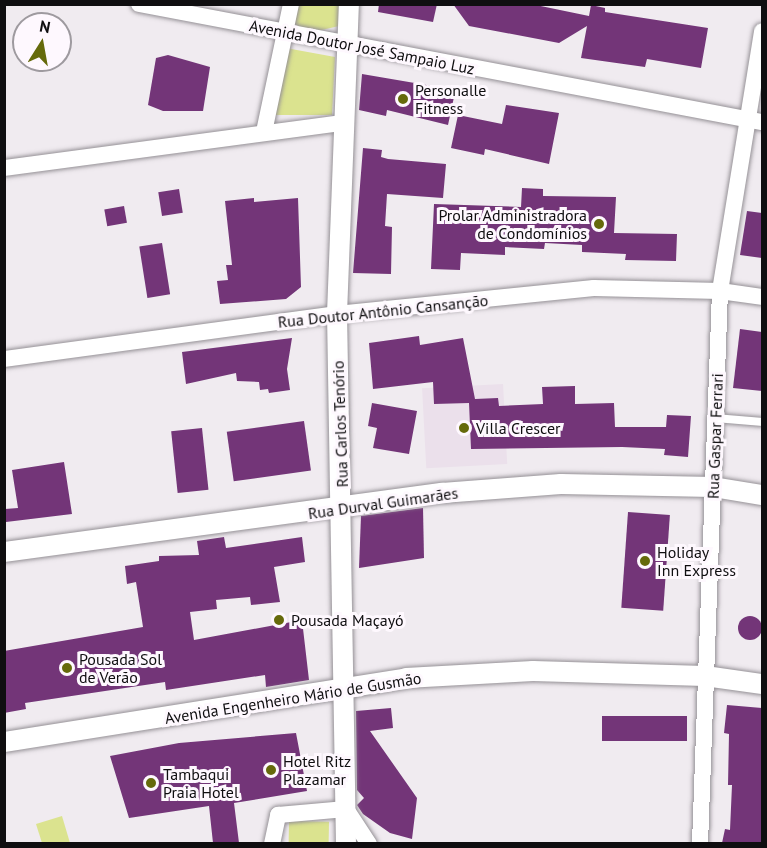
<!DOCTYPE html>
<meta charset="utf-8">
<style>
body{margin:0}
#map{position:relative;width:767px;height:848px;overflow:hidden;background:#f0ebf0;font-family:"PT Sans",sans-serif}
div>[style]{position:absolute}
.built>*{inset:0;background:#ebe0eb;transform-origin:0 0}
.green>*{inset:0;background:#dbe38f;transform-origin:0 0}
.building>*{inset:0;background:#733578;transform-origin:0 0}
.round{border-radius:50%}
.roads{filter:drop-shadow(0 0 2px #959196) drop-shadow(0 0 2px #959196)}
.service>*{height:8px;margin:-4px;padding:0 4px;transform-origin:4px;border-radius:4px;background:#fff}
.minor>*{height:16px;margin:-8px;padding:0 8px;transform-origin:8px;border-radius:8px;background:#fff}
.tertiary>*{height:20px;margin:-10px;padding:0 10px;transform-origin:10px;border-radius:10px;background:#fff}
.dots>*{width:16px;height:16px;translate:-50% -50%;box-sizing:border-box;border:3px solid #fef8fe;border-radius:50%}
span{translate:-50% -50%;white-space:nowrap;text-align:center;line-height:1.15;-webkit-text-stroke:6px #fef8fe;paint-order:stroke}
.street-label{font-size:16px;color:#0f0e10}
.poi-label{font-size:16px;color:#0f0e10}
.left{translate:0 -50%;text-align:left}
.right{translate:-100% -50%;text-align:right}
.frame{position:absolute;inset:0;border:6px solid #0f0e10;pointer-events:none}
.north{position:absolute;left:12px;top:12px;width:60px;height:60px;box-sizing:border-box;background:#fef8fe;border:2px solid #9e9a9f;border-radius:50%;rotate:11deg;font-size:16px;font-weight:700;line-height:24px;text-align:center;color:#0f0e10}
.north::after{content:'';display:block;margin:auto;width:21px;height:27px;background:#656a0b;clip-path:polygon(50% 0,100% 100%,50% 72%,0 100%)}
</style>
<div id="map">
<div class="built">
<i style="left:503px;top:384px;width:80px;height:81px;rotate:87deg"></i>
</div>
<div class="green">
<i style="clip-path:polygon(295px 5px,339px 5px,339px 26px,313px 32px,298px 27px,291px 20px)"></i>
<i style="clip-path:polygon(286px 48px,335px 57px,332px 115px,272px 115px)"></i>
<i style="clip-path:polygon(62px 816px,70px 843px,42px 843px,36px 824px)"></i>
<i style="left:289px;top:821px;width:40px;height:22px;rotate:1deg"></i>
</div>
<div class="building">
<i style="clip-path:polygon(379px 4px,437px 4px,433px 22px,378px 12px)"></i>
<i style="clip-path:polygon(453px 4px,531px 4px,589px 16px,591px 5px,605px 8px,605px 12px,708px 28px,701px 68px,647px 59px,645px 67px,581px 58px,587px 26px,559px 43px,469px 26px)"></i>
<i style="clip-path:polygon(168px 55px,210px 67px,203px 111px,163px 111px,148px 105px,156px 58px)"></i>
<i style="clip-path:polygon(362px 74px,444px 88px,443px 94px,454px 97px,448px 125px,387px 110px,386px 116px,359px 110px)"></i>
<i style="clip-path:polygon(506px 105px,559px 113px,549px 164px,485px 149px,484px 155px,451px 148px,458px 115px,502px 124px)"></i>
<i style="clip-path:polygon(363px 148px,382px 150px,381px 157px,388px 159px,446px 164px,443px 198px,387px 194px,385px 226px,392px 227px,391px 274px,353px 273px)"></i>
<i style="clip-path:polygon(522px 188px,543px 189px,543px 196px,616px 197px,614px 233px,677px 234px,676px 261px,625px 260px,626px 254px,582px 252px,582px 245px,545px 243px,544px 249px,505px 247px,505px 255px,461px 253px,460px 270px,431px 269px,434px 204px,521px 207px)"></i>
<i style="left:179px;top:189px;width:24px;height:21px;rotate:81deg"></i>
<i style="clip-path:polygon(254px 198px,254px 202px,298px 198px,301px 287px,286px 299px,220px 304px,217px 281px,228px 280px,226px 265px,232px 265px,225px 201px)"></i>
<i style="left:124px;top:206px;width:17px;height:20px;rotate:80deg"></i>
<i style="clip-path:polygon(747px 211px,762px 213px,762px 258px,740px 255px)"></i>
<i style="left:162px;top:243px;width:52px;height:23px;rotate:81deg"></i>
<i style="clip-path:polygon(740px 329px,762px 332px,762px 391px,733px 388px)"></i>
<i style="clip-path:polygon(419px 336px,420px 345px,463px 338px,475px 399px,498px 398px,499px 406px,543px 404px,542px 387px,575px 386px,575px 404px,614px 403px,615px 427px,666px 427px,667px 415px,691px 416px,688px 457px,664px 455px,665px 449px,622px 447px,471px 449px,469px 403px,434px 404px,433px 382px,373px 389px,369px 343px)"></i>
<i style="clip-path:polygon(292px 338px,287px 369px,290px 390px,269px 393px,268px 389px,260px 390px,259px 382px,237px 381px,236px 373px,186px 384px,182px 352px)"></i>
<i style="clip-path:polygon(372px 403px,417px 411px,409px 454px,373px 448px,377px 428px,368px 426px)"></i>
<i style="left:304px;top:421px;width:50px;height:78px;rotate:82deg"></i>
<i style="left:202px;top:428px;width:62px;height:31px;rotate:84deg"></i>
<i style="clip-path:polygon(64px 462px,72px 514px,6px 522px,5px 509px,18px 508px,12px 470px)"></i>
<i style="clip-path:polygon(423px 508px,424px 558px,359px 568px,361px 516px)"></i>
<i style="left:628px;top:512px;width:42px;height:96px;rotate:4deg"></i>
<i style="clip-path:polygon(224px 537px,226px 548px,302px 537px,305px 562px,274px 567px,280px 602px,251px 605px,250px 597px,216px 600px,217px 609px,190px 612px,194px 640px,302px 620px,309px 680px,266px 687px,265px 675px,166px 690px,165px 682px,25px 703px,26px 709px,4px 713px,4px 651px,143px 627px,136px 582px,127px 584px,125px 566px,159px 561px,159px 556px,199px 555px,197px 541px)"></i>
<i class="round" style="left:738px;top:616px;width:24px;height:24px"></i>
<i style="clip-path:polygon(727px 705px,762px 708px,762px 843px,722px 843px,725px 829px,730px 830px,732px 785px,728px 785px,729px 734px,724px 733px)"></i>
<i style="clip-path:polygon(391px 708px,393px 728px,370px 731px,417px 798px,412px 839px,390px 833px,363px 814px,357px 805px,364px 798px,357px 790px,356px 711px)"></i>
<i style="left:602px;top:716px;width:85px;height:25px"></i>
<i style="clip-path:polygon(296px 733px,307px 791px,234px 803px,239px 843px,213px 843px,209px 806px,129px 818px,110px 756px,179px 743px)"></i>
</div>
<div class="roads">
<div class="service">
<i style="left:716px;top:418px;width:46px;rotate:5deg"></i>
</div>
<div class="minor">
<i style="left:139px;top:4px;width:634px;rotate:10.73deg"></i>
<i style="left:264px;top:132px;width:131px;rotate:-78.1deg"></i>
<i style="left:4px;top:168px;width:341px;rotate:-7.6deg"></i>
<i style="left:4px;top:359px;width:336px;rotate:-7.7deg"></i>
<i style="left:337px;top:314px;width:258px;rotate:-5.8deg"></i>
<i style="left:594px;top:288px;width:126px;rotate:1.4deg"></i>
<i style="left:720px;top:291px;width:42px;rotate:8.1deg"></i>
<i style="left:272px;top:844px;width:30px;rotate:-78deg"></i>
<i style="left:278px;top:815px;width:68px;rotate:-5deg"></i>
<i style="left:346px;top:809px;width:42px;rotate:56.7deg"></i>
<i style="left:700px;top:844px;width:553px;rotate:-87.93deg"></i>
<i style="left:720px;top:291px;width:263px;rotate:-80.8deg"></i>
</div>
<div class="tertiary">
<i style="left:4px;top:552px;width:442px;rotate:-7.7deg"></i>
<i style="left:442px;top:493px;width:119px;rotate:-4.3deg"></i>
<i style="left:561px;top:484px;width:152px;rotate:1.1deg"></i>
<i style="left:713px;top:487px;width:50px;rotate:9.3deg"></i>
<i style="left:4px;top:742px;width:407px;rotate:-9deg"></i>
<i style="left:406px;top:678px;width:127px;rotate:-3.2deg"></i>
<i style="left:533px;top:671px;width:172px;rotate:1.7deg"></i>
<i style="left:705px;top:676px;width:58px;rotate:8deg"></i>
<i style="left:346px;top:844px;width:530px;rotate:-90.97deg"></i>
<i style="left:337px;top:314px;width:310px;rotate:-87.8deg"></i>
</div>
</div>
<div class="dots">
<i style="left:403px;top:99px;background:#656a0b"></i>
<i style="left:599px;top:224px;background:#656a0b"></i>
<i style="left:464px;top:428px;background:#656a0b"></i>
<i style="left:645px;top:561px;background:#656a0b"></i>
<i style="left:279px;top:620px;background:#656a0b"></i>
<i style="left:67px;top:668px;background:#656a0b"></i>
<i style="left:271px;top:770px;background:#656a0b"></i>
<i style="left:151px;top:783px;background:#656a0b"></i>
</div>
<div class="street-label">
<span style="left:362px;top:47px;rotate:11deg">Avenida Doutor José Sampaio Luz</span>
<span style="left:383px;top:311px;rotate:-6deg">Rua Doutor Antônio Cansanção</span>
<span style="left:340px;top:424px;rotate:-92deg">Rua Carlos Tenório</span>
<span style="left:715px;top:436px;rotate:-88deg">Rua Gaspar Ferrari</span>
<span style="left:383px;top:503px;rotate:-8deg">Rua Durval Guimarães</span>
<span style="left:293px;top:698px;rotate:-9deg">Avenida Engenheiro Mário de Gusmão</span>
</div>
<div class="poi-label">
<span class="left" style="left:415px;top:99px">Personalle<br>Fitness</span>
<span class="right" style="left:587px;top:224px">Prolar Administradora<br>de Condomínios</span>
<span class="left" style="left:476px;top:428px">Villa Crescer</span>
<span class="left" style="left:657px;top:561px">Holiday<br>Inn Express</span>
<span class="left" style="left:291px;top:620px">Pousada Maçayó</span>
<span class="left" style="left:79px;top:668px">Pousada Sol<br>de Verão</span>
<span class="left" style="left:283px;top:770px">Hotel Ritz<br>Plazamar</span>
<span class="left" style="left:163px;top:783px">Tambaqui<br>Praia Hotel</span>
</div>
<div class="frame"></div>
<div class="north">N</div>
</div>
